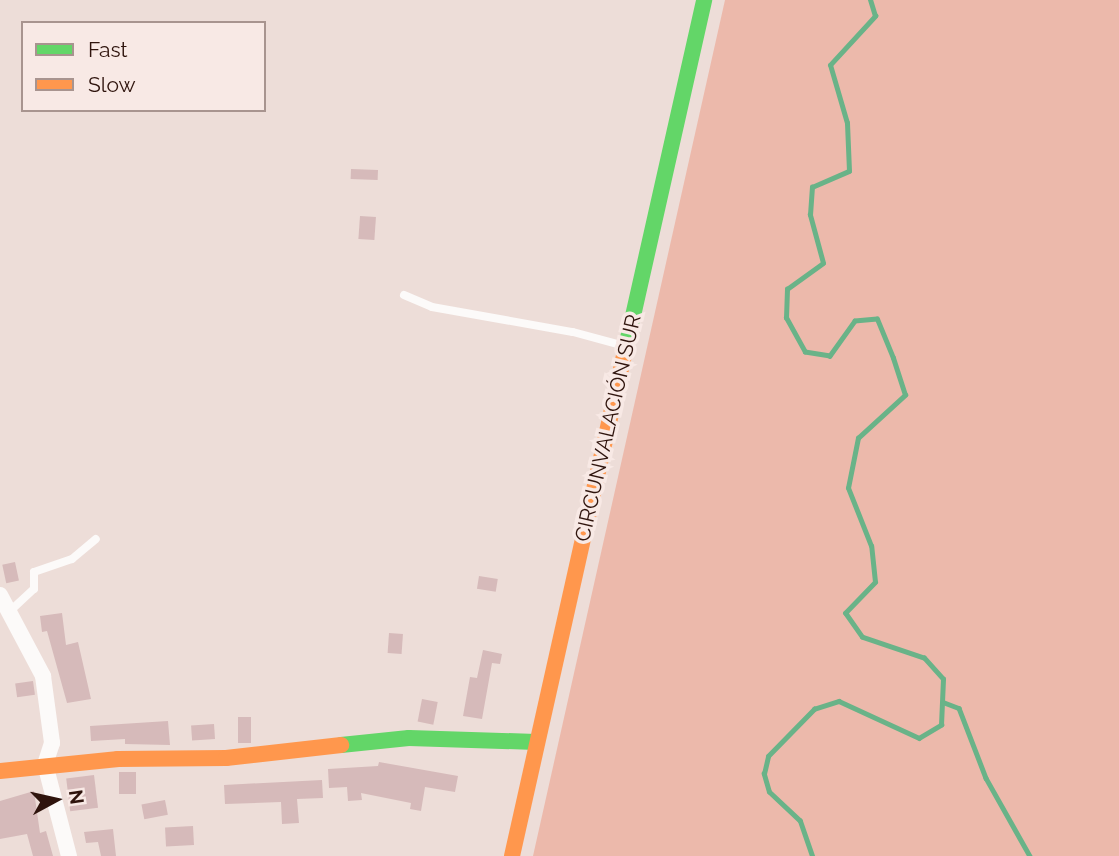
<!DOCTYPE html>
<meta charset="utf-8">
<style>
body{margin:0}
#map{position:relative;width:1119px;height:856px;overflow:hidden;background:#edddd8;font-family:Raleway,sans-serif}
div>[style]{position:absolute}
.green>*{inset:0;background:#ecb9ab}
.stream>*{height:4.5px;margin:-2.25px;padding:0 2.25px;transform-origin:2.25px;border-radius:2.25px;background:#69b388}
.building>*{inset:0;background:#d6baba;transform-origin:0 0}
.lane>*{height:8px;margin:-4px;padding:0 4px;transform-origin:4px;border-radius:4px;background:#fcfaf9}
.street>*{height:16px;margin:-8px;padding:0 8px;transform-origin:8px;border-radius:8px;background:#fcfaf9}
.fast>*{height:16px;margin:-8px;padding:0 8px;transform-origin:8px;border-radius:8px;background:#63d668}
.slow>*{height:16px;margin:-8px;padding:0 8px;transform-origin:8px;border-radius:8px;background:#ff974d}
span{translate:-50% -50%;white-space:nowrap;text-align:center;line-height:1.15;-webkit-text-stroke:7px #f8e9e5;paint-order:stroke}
.street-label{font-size:21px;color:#2f140d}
.legend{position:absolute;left:21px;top:21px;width:245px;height:91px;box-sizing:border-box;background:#f8e9e5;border:2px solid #a8948f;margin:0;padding:9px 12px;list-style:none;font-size:21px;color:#2f140d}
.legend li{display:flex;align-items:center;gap:14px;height:35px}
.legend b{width:35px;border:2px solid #a8948f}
.north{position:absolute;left:21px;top:765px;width:70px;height:70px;-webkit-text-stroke:5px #f8e9e5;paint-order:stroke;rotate:82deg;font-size:19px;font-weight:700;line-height:28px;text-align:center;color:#2f140d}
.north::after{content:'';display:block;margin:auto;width:24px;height:32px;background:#2f140d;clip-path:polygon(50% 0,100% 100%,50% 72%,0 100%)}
</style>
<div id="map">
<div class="green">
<i style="clip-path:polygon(725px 0,1119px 0,1119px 856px,533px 856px)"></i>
</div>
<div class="stream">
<i style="left:943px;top:702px;width:17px;rotate:21deg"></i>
<i style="left:959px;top:708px;width:75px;rotate:68.9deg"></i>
<i style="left:986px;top:778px;width:90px;rotate:60.6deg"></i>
<i style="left:812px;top:856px;width:37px;rotate:-109deg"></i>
<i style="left:800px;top:821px;width:42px;rotate:-136.9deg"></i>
<i style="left:769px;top:792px;width:19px;rotate:-106deg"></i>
<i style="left:764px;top:774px;width:18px;rotate:-77deg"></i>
<i style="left:768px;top:756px;width:66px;rotate:-45.6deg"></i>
<i style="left:814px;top:709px;width:26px;rotate:-18deg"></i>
<i style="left:839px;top:701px;width:88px;rotate:24.8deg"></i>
<i style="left:919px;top:738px;width:26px;rotate:-31deg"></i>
<i style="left:941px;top:725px;width:46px;rotate:-87.5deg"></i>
<i style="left:943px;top:679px;width:28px;rotate:-132deg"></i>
<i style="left:924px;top:658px;width:65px;rotate:-161.3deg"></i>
<i style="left:862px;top:637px;width:29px;rotate:-125deg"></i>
<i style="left:845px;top:613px;width:43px;rotate:-45.9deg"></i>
<i style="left:875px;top:582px;width:36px;rotate:-96deg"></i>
<i style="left:871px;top:546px;width:62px;rotate:-111.6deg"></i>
<i style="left:848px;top:488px;width:51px;rotate:-78.7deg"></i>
<i style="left:858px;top:438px;width:64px;rotate:-42.5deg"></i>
<i style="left:905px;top:395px;width:39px;rotate:-108deg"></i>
<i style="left:893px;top:358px;width:42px;rotate:-112.3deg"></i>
<i style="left:877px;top:319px;width:22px;rotate:175deg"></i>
<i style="left:855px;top:321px;width:43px;rotate:125.5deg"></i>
<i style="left:830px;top:356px;width:25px;rotate:-171deg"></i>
<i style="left:805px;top:352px;width:39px;rotate:-119deg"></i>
<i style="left:786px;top:318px;width:29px;rotate:-88deg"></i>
<i style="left:787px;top:289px;width:44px;rotate:-35.8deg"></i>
<i style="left:823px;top:263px;width:50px;rotate:-105.2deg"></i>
<i style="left:810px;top:215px;width:28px;rotate:-86deg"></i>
<i style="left:812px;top:187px;width:40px;rotate:-23.4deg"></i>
<i style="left:849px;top:171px;width:48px;rotate:-92.4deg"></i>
<i style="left:847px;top:123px;width:60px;rotate:-106.3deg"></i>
<i style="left:830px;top:65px;width:67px;rotate:-47.4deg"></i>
<i style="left:875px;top:16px;width:17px;rotate:-107deg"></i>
</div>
<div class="building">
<i style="left:351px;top:169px;width:27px;height:10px;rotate:2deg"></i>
<i style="left:360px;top:216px;width:16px;height:23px;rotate:4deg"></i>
<i style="left:15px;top:562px;width:19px;height:13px;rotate:78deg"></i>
<i style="left:479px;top:576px;width:19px;height:13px;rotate:9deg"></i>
<i style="clip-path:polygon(62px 613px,66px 645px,78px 642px,91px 699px,67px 703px,47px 631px,42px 632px,40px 616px)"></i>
<i style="left:389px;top:633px;width:14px;height:20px;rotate:4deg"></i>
<i style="clip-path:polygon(483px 650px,502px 654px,500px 664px,492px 663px,482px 719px,463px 716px,470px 677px,477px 678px)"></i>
<i style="left:33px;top:681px;width:14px;height:18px;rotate:82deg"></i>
<i style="left:422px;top:699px;width:16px;height:23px;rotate:11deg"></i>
<i style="left:238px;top:717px;width:13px;height:26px"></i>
<i style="clip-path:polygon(168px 721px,170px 745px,125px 744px,125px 739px,91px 741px,90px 726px)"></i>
<i style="left:214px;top:724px;width:15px;height:23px;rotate:86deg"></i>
<i style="clip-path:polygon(379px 762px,458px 776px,455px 792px,425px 787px,421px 811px,410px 809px,411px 803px,361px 793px,362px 800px,348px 801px,347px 787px,329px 788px,328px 769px,378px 766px)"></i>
<i style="left:119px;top:772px;width:17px;height:22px"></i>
<i style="left:94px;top:775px;width:33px;height:28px;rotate:83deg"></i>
<i style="clip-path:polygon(322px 780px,323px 798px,297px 799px,299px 823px,282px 824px,281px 802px,225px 804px,224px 785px)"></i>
<i style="clip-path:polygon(34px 791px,40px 833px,46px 831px,53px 856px,33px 856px,27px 834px,0 839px,0 801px)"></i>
<i style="left:165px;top:800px;width:15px;height:24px;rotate:79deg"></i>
<i style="left:193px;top:826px;width:19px;height:28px;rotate:87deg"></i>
<i style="clip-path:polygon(113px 829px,116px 856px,101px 856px,98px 842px,86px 843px,84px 832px)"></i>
</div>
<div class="lane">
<i style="left:404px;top:295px;width:30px;rotate:23deg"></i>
<i style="left:432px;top:307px;width:143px;rotate:10.1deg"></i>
<i style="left:573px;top:332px;width:54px;rotate:15.1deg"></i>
<i style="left:9px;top:612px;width:34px;rotate:-43deg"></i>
<i style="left:34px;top:589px;width:17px;rotate:-90deg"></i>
<i style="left:34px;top:572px;width:40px;rotate:-18.9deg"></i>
<i style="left:72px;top:559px;width:31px;rotate:-40deg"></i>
</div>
<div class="street">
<i style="left:0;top:595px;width:92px;rotate:62deg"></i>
<i style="left:43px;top:676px;width:68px;rotate:82.3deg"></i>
<i style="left:52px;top:743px;width:22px;rotate:108deg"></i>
<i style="left:45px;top:764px;width:95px;rotate:75.4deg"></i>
</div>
<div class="fast">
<i style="left:626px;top:347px;width:356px;rotate:-77.3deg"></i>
<i style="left:341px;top:745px;width:68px;rotate:-5.9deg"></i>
<i style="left:409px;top:738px;width:127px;rotate:1.8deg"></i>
</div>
<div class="slow">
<i style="left:0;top:771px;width:119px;rotate:-5.8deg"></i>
<i style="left:118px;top:759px;width:108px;rotate:-0.5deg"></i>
<i style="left:226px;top:758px;width:116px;rotate:-6.4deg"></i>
<i style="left:512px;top:856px;width:522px;rotate:-77.38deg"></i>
</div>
<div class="street-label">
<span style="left:608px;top:428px;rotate:-77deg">CIRCUNVALACIÓN SUR</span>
</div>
<ul class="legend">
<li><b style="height:9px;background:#63d668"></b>Fast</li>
<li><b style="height:9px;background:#ff974d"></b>Slow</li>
</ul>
<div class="north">N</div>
</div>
